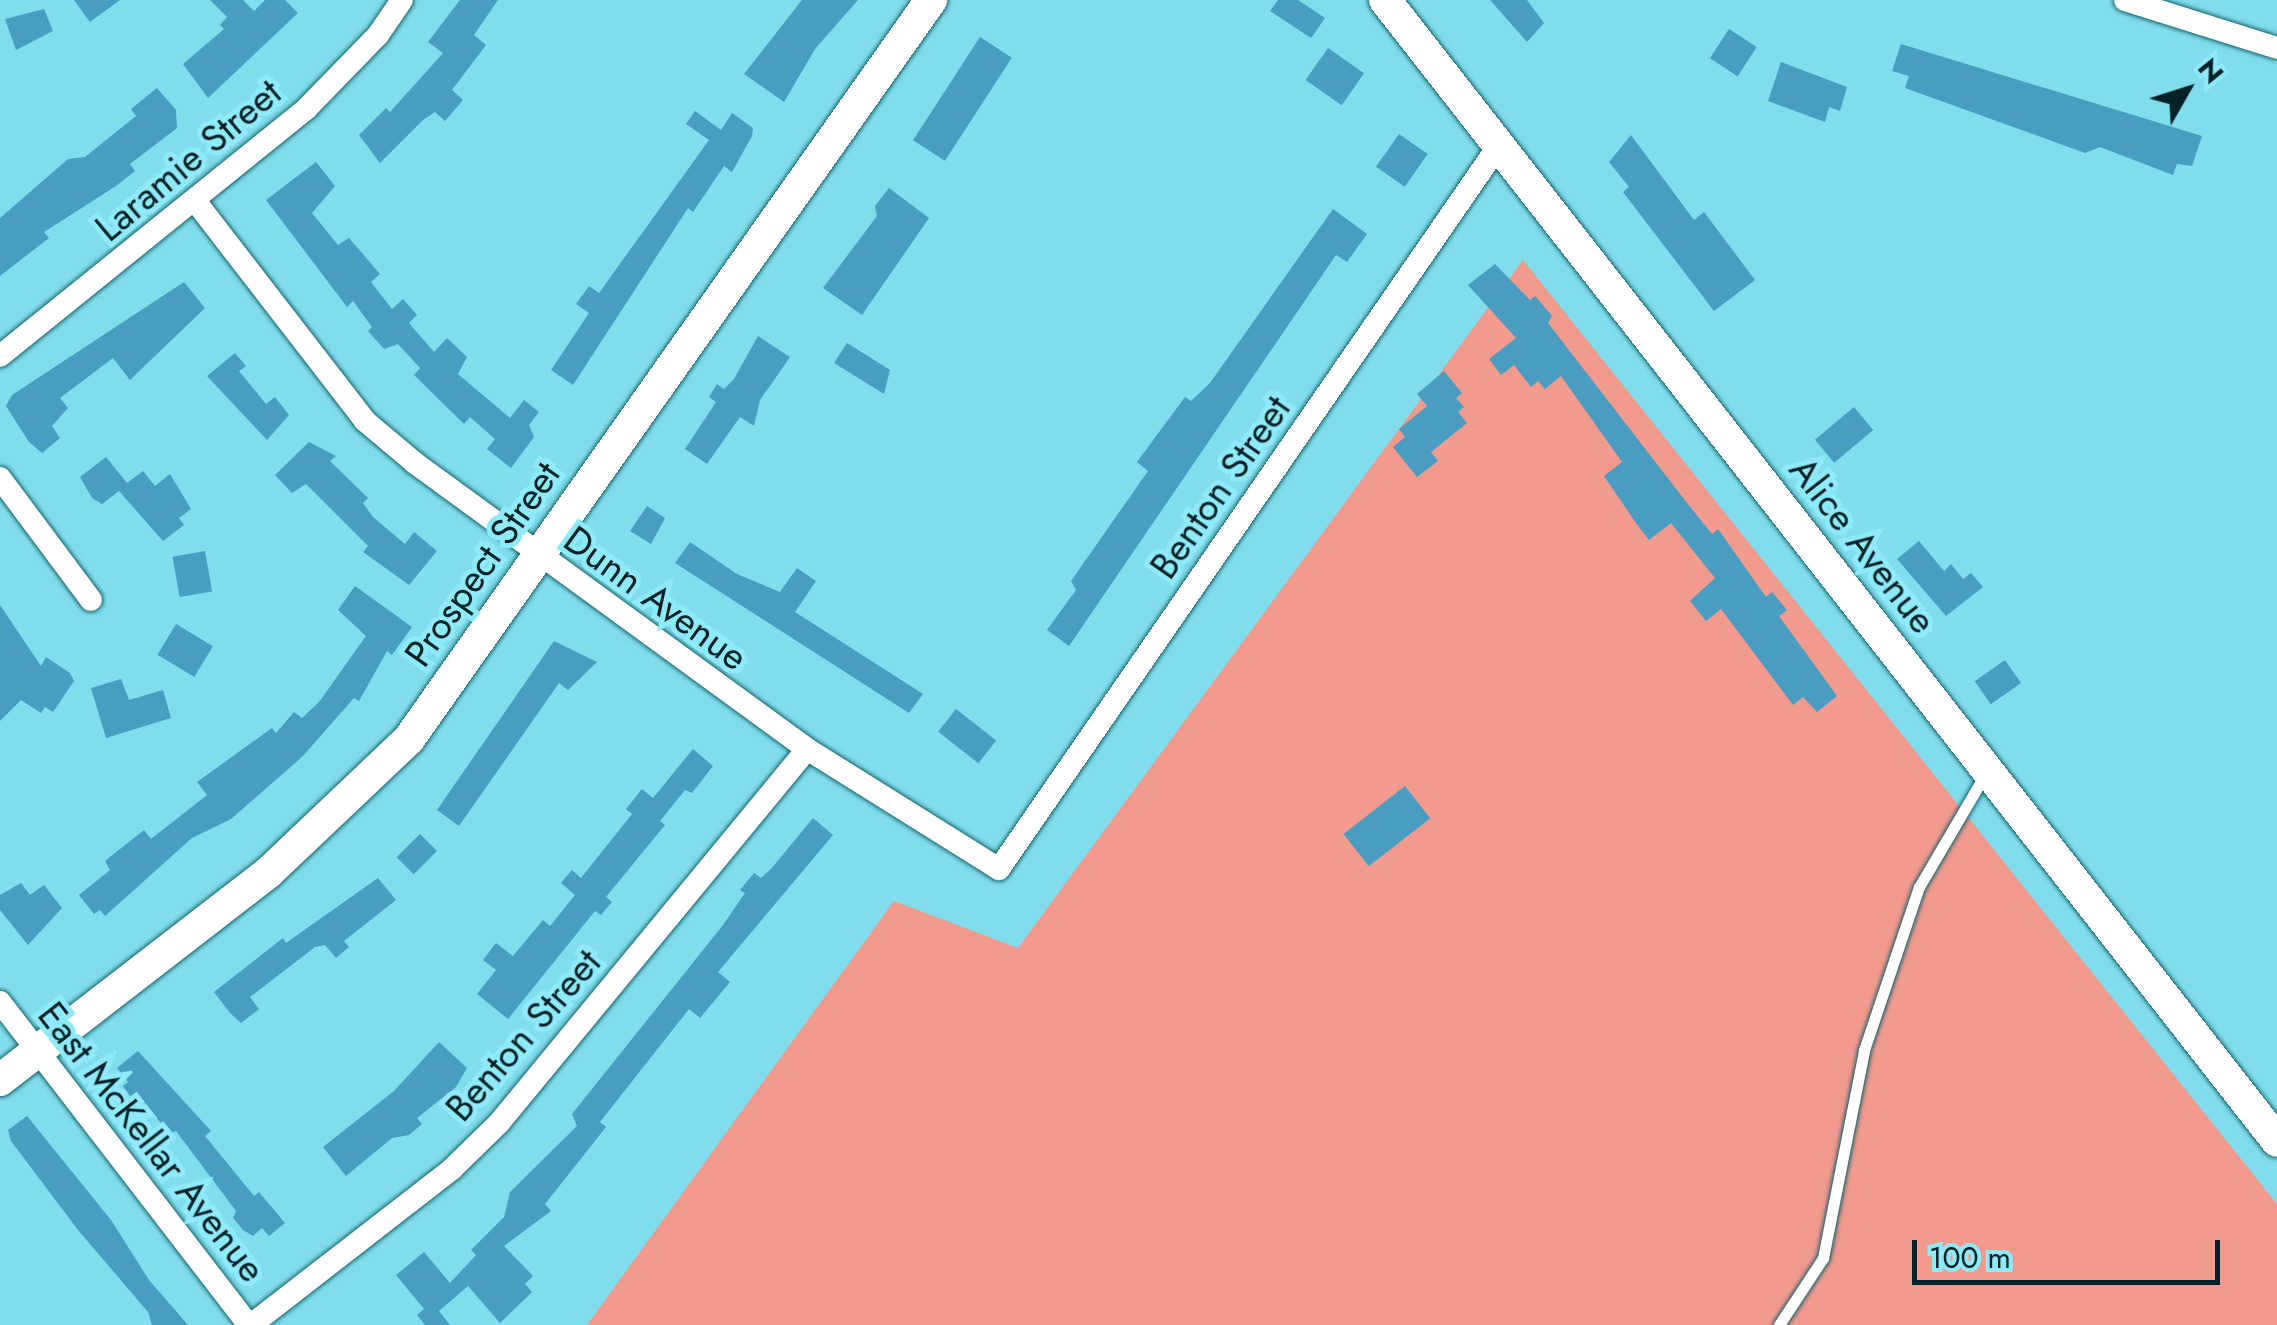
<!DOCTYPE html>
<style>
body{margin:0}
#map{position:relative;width:2277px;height:1325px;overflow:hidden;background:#81ddeb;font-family:Jost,sans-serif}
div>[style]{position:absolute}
.green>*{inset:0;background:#f29a8e}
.building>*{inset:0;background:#489dc1;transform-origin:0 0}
.roads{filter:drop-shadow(0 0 2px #14616b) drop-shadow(0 0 2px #14616b)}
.lane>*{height:11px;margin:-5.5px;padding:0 5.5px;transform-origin:5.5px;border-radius:5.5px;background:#fff}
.street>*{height:22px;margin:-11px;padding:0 11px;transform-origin:11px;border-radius:11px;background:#fff}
.secondary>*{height:32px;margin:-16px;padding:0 16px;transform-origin:16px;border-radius:16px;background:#fff}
span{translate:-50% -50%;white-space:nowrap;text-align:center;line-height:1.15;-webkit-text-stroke:10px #8eeaf8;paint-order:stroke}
.street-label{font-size:38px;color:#032126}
.north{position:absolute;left:2137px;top:40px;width:100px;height:100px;-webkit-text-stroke:8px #8eeaf8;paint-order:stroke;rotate:51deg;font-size:28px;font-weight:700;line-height:40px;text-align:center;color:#032126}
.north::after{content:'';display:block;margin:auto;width:35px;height:45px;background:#032126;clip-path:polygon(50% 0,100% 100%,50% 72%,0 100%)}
.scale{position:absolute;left:1912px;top:1240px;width:308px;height:45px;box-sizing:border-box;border:5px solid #032126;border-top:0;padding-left:12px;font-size:30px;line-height:35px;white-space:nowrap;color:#032126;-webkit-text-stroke:8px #8eeaf8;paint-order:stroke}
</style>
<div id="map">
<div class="green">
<i style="clip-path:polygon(1523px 260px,2277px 1204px,2277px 1325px,587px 1325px,894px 901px,1018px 948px)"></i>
</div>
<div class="building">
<i style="clip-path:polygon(74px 0,120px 0,90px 22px)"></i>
<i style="clip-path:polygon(210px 0,243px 0,254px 11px,265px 0,285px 0,298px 13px,208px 98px,183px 64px,224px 29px,220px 25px,227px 17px)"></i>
<i style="clip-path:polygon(460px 0,498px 0,474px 35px,486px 45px,452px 90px,463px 100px,445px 121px,435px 112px,423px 120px,380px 163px,359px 135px,386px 108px,390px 112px,443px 53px,428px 42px)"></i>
<i style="clip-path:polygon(802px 0,858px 0,815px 49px,784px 102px,744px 74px)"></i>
<i style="clip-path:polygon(1278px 0,1298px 0,1325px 18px,1311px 38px,1270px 11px)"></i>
<i style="clip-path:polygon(1490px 0,1527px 0,1544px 23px,1527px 42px)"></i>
<i style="clip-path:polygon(44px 9px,53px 31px,16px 50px,5px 19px)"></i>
<i style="left:1729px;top:29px;width:33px;height:35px;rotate:33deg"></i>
<i style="left:980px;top:37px;width:38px;height:123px;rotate:33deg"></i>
<i style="clip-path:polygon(1901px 44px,2202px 136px,2192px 166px,2177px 164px,2173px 175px,2100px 147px,2085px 153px,1905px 88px,1909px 76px,1892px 71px)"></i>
<i style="left:1328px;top:48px;width:44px;height:39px;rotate:35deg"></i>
<i style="clip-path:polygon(1781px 62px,1847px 87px,1840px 111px,1829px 107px,1825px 122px,1768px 101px)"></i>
<i style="clip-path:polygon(157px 88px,176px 110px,177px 128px,130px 164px,135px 171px,116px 186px,44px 232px,49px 238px,0 276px,0 218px,68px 159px,85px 157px,136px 116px,131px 109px)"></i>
<i style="clip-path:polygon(695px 111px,721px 130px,732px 113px,753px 128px,752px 136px,732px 172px,724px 166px,693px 212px,688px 208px,573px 385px,551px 370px,589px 313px,576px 304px,589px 286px,599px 293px,709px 140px,686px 124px)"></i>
<i style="left:1399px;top:134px;width:35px;height:40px;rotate:35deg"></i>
<i style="clip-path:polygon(1631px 135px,1694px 220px,1704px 212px,1755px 280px,1714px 311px,1623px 192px,1629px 187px,1609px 162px)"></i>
<i style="clip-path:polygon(316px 162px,335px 186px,312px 213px,338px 245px,349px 238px,368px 260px,380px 274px,371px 282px,392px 309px,403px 299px,417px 315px,409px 323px,434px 352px,447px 338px,467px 357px,458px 374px,510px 418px,524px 400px,539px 412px,529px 425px,534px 437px,511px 468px,487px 449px,495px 439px,470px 417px,464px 424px,414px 375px,420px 368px,398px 344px,384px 349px,368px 331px,372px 327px,353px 301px,347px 307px,266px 200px)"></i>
<i style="clip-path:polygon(889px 188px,929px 218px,862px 315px,823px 288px,877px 216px,875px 206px)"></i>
<i style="clip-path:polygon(1333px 209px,1367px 234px,1347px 262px,1336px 255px,1069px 646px,1047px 630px,1076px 590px,1071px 581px,1148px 471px,1137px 462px,1185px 397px,1191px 401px,1210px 383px)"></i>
<i style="clip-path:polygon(1495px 264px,1530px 300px,1535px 296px,1552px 316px,1548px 323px,1687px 503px,1712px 534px,1718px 529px,1766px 597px,1772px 592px,1787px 610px,1779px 616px,1837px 696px,1817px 712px,1803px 697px,1793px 705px,1721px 609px,1706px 621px,1690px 601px,1715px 578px,1671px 523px,1649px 540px,1636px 523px,1604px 476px,1622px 462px,1561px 376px,1545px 389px,1538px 381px,1531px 387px,1514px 365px,1501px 375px,1489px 359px,1516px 338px,1468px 285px)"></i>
<i style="clip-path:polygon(184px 282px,205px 308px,130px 380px,113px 358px,60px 398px,68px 408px,52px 426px,60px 438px,42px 453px,29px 442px,6px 406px,12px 395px)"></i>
<i style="clip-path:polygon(758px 336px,790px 357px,760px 400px,754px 426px,740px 417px,707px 464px,685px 449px,716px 402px,709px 397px,717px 384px,724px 389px,734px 379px)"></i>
<i style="clip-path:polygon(847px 343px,890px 370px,884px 394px,834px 363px)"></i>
<i style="clip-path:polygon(235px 353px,246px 366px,239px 371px,266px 404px,275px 397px,289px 415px,267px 440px,207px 376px)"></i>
<i style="clip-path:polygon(1444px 371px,1462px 393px,1456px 398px,1464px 407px,1458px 412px,1467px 423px,1431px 452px,1438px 461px,1417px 477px,1393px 447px,1405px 437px,1399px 429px,1427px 406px,1417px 394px)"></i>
<i style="left:1854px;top:407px;width:30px;height:51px;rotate:50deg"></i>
<i style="clip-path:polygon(309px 442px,336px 456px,330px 461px,368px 498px,363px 503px,373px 517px,405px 544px,414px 532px,437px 551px,409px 585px,363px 552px,368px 546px,306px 484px,292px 493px,275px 475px)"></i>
<i style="clip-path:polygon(106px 457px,127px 483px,143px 471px,155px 486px,170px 474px,191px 509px,179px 518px,184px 525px,163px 541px,119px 491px,102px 504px,92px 498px,80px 477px)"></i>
<i style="clip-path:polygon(647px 506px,665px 518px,651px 544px,630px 531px)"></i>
<i style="clip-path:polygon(1919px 541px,1944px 571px,1951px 564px,1963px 579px,1971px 573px,1983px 587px,1946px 616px,1897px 559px)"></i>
<i style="clip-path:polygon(690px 542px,737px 574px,780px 592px,797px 568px,816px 581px,795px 612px,923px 694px,909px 713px,675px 563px)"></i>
<i style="left:205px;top:551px;width:41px;height:33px;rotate:80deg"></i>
<i style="clip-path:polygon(355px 586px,412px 627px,392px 655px,387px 651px,359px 701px,354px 698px,302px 757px,231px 819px,192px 838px,105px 916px,100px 910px,94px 914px,79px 895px,110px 870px,105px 861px,144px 830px,151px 839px,207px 795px,197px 782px,272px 728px,276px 733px,294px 712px,302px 718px,319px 702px,366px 636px,338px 610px)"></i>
<i style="clip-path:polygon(0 605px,41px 666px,46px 657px,70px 673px,74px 681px,53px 712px,45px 707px,41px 713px,21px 700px,0 721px)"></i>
<i style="left:176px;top:624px;width:43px;height:36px;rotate:31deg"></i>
<i style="clip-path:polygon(554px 641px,597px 662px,568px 690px,559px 683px,459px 826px,437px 810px)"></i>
<i style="left:2005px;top:660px;width:28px;height:37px;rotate:55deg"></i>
<i style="clip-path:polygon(121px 679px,129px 700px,163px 690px,171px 718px,106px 738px,91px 688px)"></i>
<i style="left:956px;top:709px;width:51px;height:29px;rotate:38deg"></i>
<i style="clip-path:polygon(693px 749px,713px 766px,692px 793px,685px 790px,660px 821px,665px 825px,606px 897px,612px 902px,601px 915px,595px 911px,508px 1019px,477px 994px,496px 970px,483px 960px,496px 943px,513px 956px,543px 920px,550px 926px,575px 895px,561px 883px,572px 870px,581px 878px,632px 814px,626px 809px,642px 789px,653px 798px)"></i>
<i style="left:1405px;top:786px;width:41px;height:78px;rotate:52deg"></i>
<i style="clip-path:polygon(813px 818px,833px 835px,718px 972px,730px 982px,700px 1018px,689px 1009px,600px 1122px,606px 1127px,545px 1204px,551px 1211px,504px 1246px,533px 1276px,525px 1284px,532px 1292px,500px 1323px,468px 1286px,439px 1311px,450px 1325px,425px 1325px,417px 1315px,424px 1309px,396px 1275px,424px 1252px,450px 1283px,476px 1255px,471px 1250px,504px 1217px,510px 1192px,577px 1126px,572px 1114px,723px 925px,745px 893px,740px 890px,754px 873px,761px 878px,771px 869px)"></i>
<i style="left:420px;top:834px;width:24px;height:33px;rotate:45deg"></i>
<i style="clip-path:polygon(378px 878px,396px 900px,344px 941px,349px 947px,336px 958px,325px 945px,315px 947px,250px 997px,259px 1009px,241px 1023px,230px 1013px,214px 992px,283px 938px,286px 943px)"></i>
<i style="clip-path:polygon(21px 883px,30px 895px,44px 885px,62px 908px,28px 945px,0 910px,0 895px)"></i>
<i style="clip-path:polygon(439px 1042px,467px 1068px,456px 1087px,417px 1118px,422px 1124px,409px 1135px,392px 1138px,346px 1176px,323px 1147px,394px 1091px)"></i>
<i style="clip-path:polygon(138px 1051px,211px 1131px,205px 1136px,254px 1196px,259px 1192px,285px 1223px,269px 1236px,262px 1228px,253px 1236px,243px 1230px,233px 1218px,236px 1211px,176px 1131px,169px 1134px,139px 1095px,133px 1100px,123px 1086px,128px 1082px,117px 1068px)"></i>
<i style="clip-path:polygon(27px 1116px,111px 1220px,149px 1280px,188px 1325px,152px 1325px,148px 1312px,78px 1230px,11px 1141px,8px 1130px)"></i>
</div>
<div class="roads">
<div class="lane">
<i style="left:1779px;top:1325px;width:80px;rotate:-56.7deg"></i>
<i style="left:1823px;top:1258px;width:212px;rotate:-78.8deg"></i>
<i style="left:1864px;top:1050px;width:172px;rotate:-71.4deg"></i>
<i style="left:1919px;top:887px;width:132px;rotate:-59.6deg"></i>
</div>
<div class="street">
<i style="left:2125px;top:0;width:159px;rotate:17.5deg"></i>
<i style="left:196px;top:202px;width:277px;rotate:52.3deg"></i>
<i style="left:365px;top:421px;width:65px;rotate:40deg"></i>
<i style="left:415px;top:463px;width:485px;rotate:36.1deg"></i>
<i style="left:807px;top:749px;width:226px;rotate:32deg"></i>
<i style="left:999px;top:869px;width:880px;rotate:-55.37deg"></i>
<i style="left:0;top:356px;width:395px;rotate:-38.9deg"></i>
<i style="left:307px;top:108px;width:102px;rotate:-45.8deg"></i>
<i style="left:378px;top:35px;width:42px;rotate:-55.6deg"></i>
<i style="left:0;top:478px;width:152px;rotate:53.3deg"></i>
<i style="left:0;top:1002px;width:408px;rotate:52.4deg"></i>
<i style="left:251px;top:1325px;width:254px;rotate:-37.8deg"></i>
<i style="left:452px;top:1169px;width:66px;rotate:-44.4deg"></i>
<i style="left:499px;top:1123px;width:484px;rotate:-50.5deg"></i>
</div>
<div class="secondary">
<i style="left:1385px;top:0;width:1448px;rotate:51.98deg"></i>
<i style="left:0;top:1080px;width:340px;rotate:-37.7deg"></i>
<i style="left:269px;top:872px;width:193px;rotate:-43.5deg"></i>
<i style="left:409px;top:739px;width:905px;rotate:-54.76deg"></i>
</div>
</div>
<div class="street-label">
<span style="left:188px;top:160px;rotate:-40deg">Laramie Street</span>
<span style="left:1220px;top:487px;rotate:-55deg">Benton Street</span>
<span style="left:1863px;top:545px;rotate:52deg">Alice Avenue</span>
<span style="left:482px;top:564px;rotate:-55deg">Prospect Street</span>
<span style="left:656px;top:598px;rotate:36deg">Dunn Avenue</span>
<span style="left:523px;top:1035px;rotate:-49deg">Benton Street</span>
<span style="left:152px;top:1142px;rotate:52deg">East McKellar Avenue</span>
</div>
<div class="north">N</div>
<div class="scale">100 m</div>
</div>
